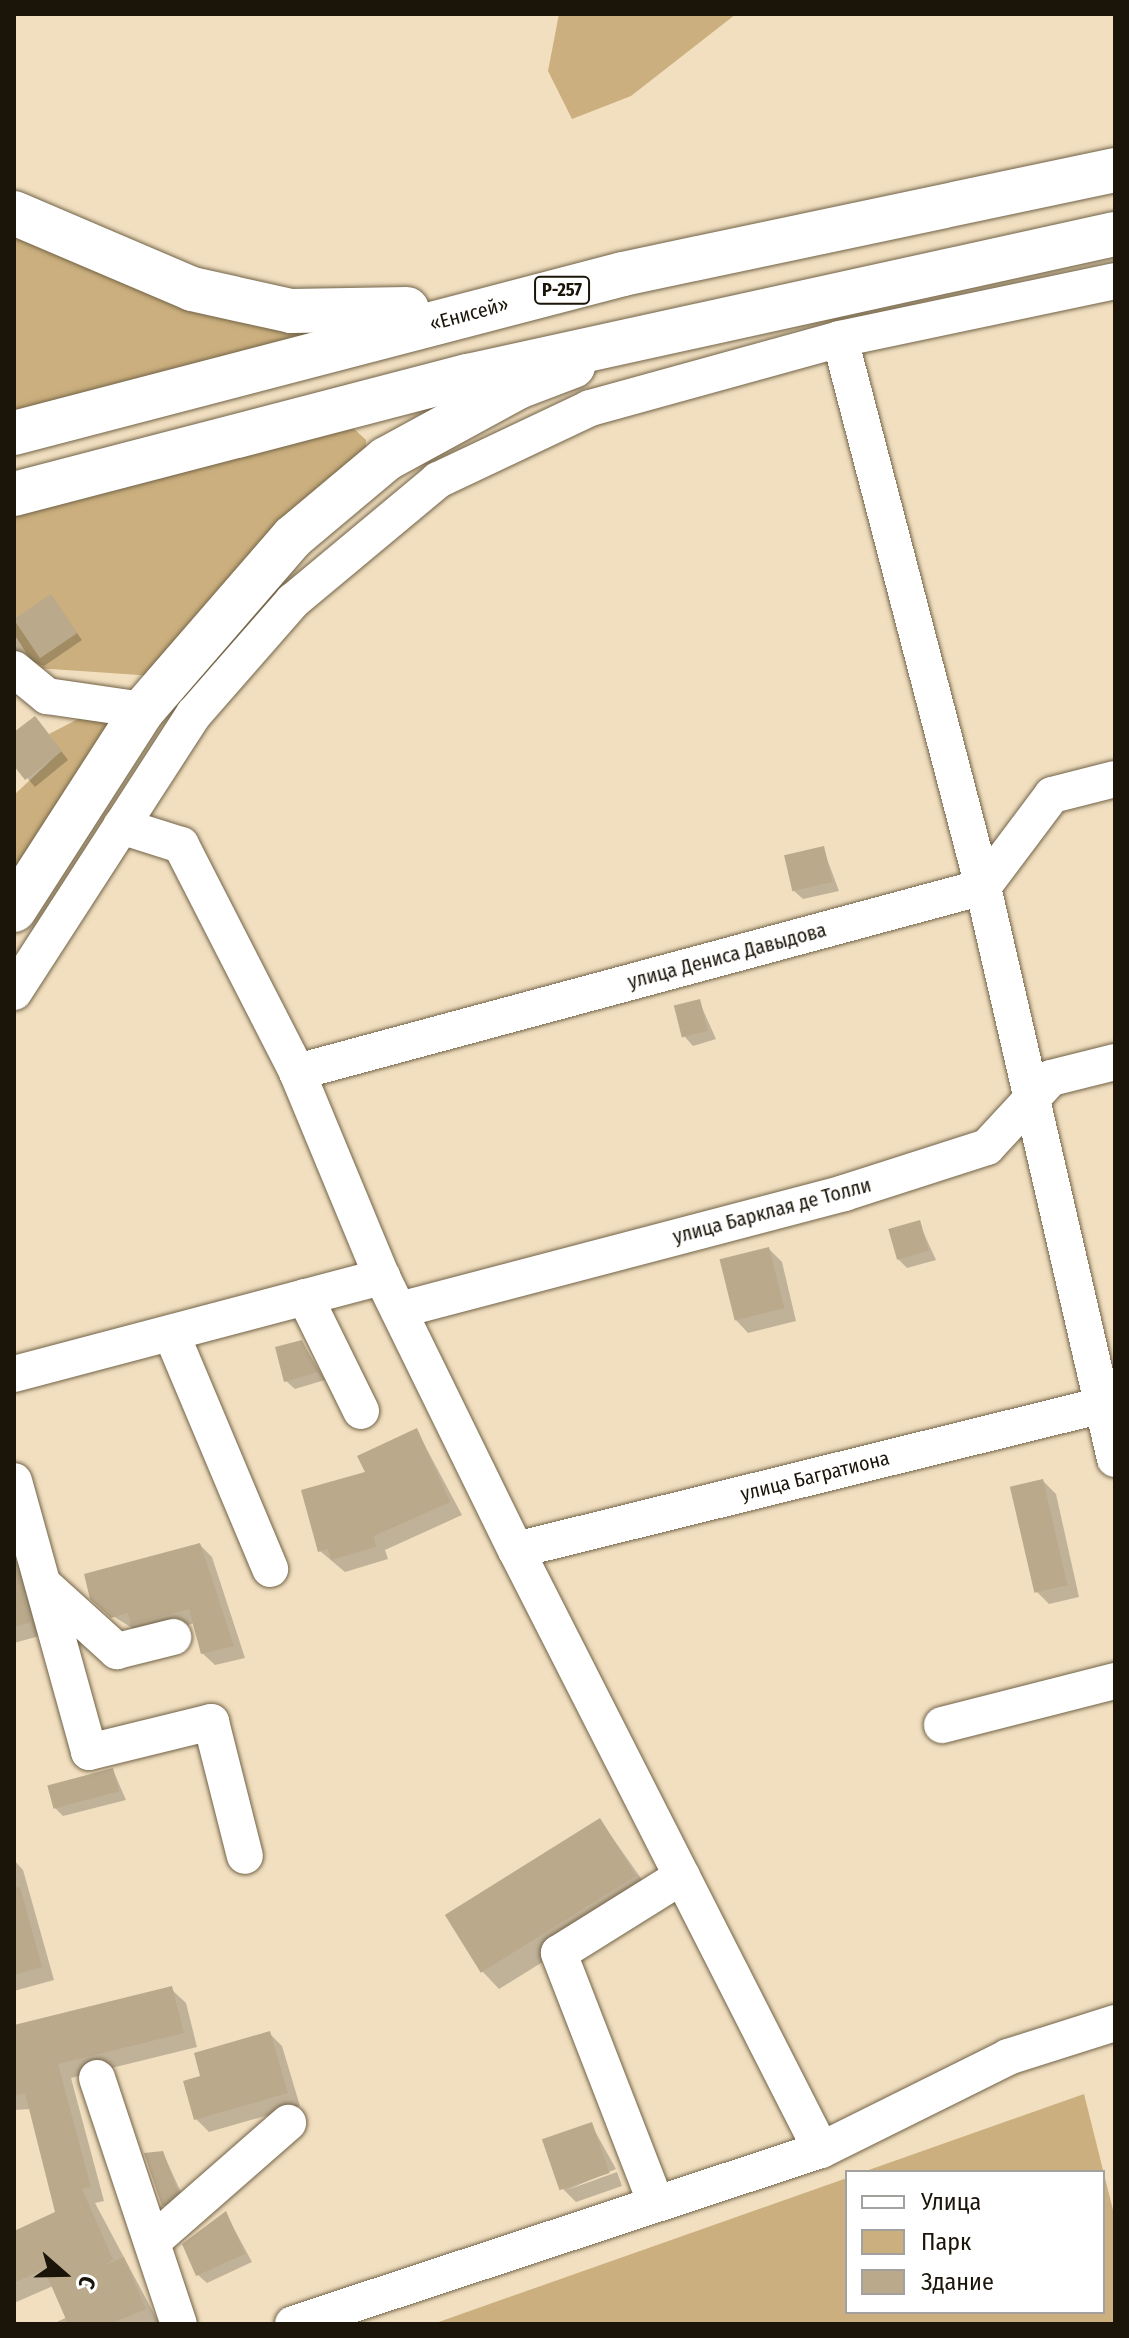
<!DOCTYPE html>
<meta charset="utf-8">
<style>
body{margin:0}
#map{position:relative;width:1129px;height:2338px;overflow:hidden;background:#f1dfc0;font-family:"Fira Sans Condensed",sans-serif}
div>[style]{position:absolute}
.green>*{inset:0;background:#cbaf7e}
.shadow>*{inset:0;background:#0003}
.building>*{inset:0;background:#baa98b;transform-origin:0 0}
.roads{filter:drop-shadow(0 0 2px #726347) drop-shadow(0 0 2px #726347)}
.minor>*{height:36px;margin:-18px;padding:0 18px;transform-origin:18px;border-radius:18px;background:#fff}
.major>*{height:44px;margin:-22px;padding:0 22px;transform-origin:22px;border-radius:22px;background:#fff}
.highway>*{height:44px;margin:-22px;padding:0 22px;transform-origin:22px;border-radius:22px;background:#fff}
span{translate:-50% -50%;white-space:nowrap;text-align:center;line-height:1.15;-webkit-text-stroke:6px #fff;paint-order:stroke}
.shield-label span{padding:2px 6px;background:#fff;border:2px solid;border-radius:6px;-webkit-text-stroke-width:0}
.shield-label{font-size:18px;color:#1a1409;font-weight:700}
.street-label{font-size:20px;color:#1a1409}
.frame{position:absolute;inset:0;border:16px solid #1a1409;pointer-events:none}
.legend{position:absolute;left:845px;top:2170px;width:260px;height:144px;box-sizing:border-box;background:#fff;border:2px solid #a3a19d;margin:0;padding:10px 14px;list-style:none;font-size:24px;color:#1a1409}
.legend li{display:flex;align-items:center;gap:16px;height:40px}
.legend b{width:40px;border:2px solid #a3a19d}
.north{position:absolute;left:24px;top:2234px;width:80px;height:80px;-webkit-text-stroke:6px #fff;paint-order:stroke;rotate:110deg;font-size:22px;font-weight:700;line-height:32px;text-align:center;color:#1a1409}
.north::after{content:'';display:block;margin:auto;width:28px;height:36px;background:#1a1409;clip-path:polygon(50% 0,100% 100%,50% 72%,0 100%)}
</style>
<div id="map">
<div class="green">
<i style="clip-path:polygon(559px 14px,736px 14px,631px 96px,572px 119px,548px 71px)"></i>
<i style="clip-path:polygon(14px 226px,190px 299px,333px 339px,14px 422px)"></i>
<i style="clip-path:polygon(351px 426px,366px 440px,366px 457px,154px 676px,36px 668px,14px 634px,14px 511px)"></i>
<i style="clip-path:polygon(80px 718px,118px 725px,14px 893px,14px 795px,61px 751px,49px 734px)"></i>
<i style="clip-path:polygon(1084px 2094px,1115px 2218px,1115px 2324px,433px 2324px,847px 2178px,847px 2312px,1103px 2312px,1103px 2172px,863px 2172px)"></i>
</div>
<div class="shadow">
<i style="clip-path:polygon(51px 597px,82px 640px,44px 666px,14px 655px,14px 622px)"></i>
<i style="clip-path:polygon(43px 727px,68px 760px,35px 787px,14px 763px,14px 735px)"></i>
<i style="clip-path:polygon(823px 848px,839px 891px,803px 899px,794px 891px)"></i>
<i style="clip-path:polygon(699px 1001px,716px 1039px,693px 1046px,685px 1037px)"></i>
<i style="clip-path:polygon(919px 1223px,936px 1260px,907px 1268px,898px 1259px)"></i>
<i style="clip-path:polygon(769px 1249px,782px 1262px,796px 1321px,748px 1333px,735px 1319px)"></i>
<i style="clip-path:polygon(302px 1342px,325px 1380px,295px 1389px,286px 1381px)"></i>
<i style="clip-path:polygon(417px 1431px,462px 1515px,385px 1550px,388px 1559px,345px 1572px,320px 1551px,368px 1473px)"></i>
<i style="clip-path:polygon(1043px 1481px,1056px 1494px,1079px 1597px,1049px 1604px,1036px 1591px)"></i>
<i style="clip-path:polygon(200px 1545px,212px 1557px,245px 1658px,215px 1665px,202px 1653px,195px 1623px,145px 1636px,105px 1611px)"></i>
<i style="clip-path:polygon(14px 1559px,25px 1570px,43px 1635px,14px 1643px)"></i>
<i style="clip-path:polygon(113px 1770px,126px 1800px,63px 1816px,54px 1807px)"></i>
<i style="clip-path:polygon(600px 1820px,652px 1894px,499px 1989px,482px 1971px)"></i>
<i style="clip-path:polygon(14px 1860px,23px 1870px,54px 1980px,14px 1991px)"></i>
<i style="clip-path:polygon(171px 1989px,186px 2003px,197px 2047px,71px 2078px,104px 2201px,95px 2203px,159px 2323px,53px 2324px,67px 2317px,53px 2286px,14px 2303px,14px 2233px,58px 2213px,31px 2109px,14px 2110px,14px 2026px)"></i>
<i style="clip-path:polygon(269px 2033px,282px 2046px,300px 2106px,209px 2132px,196px 2119px,203px 2077px)"></i>
<i style="clip-path:polygon(591px 2124px,616px 2169px,567px 2190px,617px 2172px,622px 2186px,576px 2202px,563px 2189px,545px 2141px)"></i>
<i style="clip-path:polygon(163px 2153px,185px 2201px,171px 2213px,163px 2205px)"></i>
<i style="clip-path:polygon(226px 2214px,252px 2262px,207px 2283px,198px 2275px)"></i>
</div>
<div class="building">
<i style="left:51px;top:594px;width:47px;height:45px;rotate:56deg"></i>
<i style="clip-path:polygon(35px 716px,62px 751px,25px 780px,14px 766px,14px 732px)"></i>
<i style="left:824px;top:846px;width:37px;height:41px;rotate:77deg"></i>
<i style="left:700px;top:999px;width:33px;height:27px;rotate:76deg"></i>
<i style="left:920px;top:1220px;width:32px;height:33px;rotate:74deg"></i>
<i style="left:769px;top:1247px;width:63px;height:51px;rotate:76deg"></i>
<i style="clip-path:polygon(302px 1340px,318px 1372px,284px 1382px,275px 1347px)"></i>
<i style="clip-path:polygon(417px 1428px,450px 1502px,374px 1536px,376px 1547px,331px 1560px,328px 1549px,318px 1552px,301px 1490px,365px 1472px,357px 1456px)"></i>
<i style="left:1043px;top:1479px;width:109px;height:34px;rotate:77deg"></i>
<i style="clip-path:polygon(200px 1543px,234px 1646px,201px 1654px,189px 1609px,131px 1625px,128px 1613px,111px 1618px,90px 1599px,84px 1574px)"></i>
<i style="clip-path:polygon(14px 1560px,31px 1622px,14px 1627px)"></i>
<i style="left:113px;top:1768px;width:24px;height:68px;rotate:75deg"></i>
<i style="left:600px;top:1818px;width:68px;height:183px;rotate:58deg"></i>
<i style="clip-path:polygon(20px 1887px,42px 1967px,14px 1975px,14px 1888px)"></i>
<i style="clip-path:polygon(172px 1986px,184px 2033px,58px 2064px,91px 2187px,82px 2189px,113px 2259px,106px 2265px,124px 2257px,146px 2309px,110px 2324px,68px 2324px,44px 2269px,14px 2283px,14px 2231px,55px 2212px,25px 2093px,14px 2096px,14px 2025px)"></i>
<i style="clip-path:polygon(270px 2031px,288px 2093px,194px 2120px,183px 2081px,200px 2076px,194px 2053px)"></i>
<i style="left:592px;top:2122px;width:54px;height:53px;rotate:71deg"></i>
<i style="clip-path:polygon(163px 2151px,178px 2192px,162px 2206px,144px 2153px)"></i>
<i style="clip-path:polygon(226px 2211px,245px 2254px,196px 2276px,182px 2244px)"></i>
</div>
<div class="roads">
<div class="minor">
<i style="left:840px;top:339px;width:566px;rotate:75.37deg"></i>
<i style="left:983px;top:887px;width:587px;rotate:77.01deg"></i>
<i style="left:14px;top:669px;width:43px;rotate:39.3deg"></i>
<i style="left:47px;top:696px;width:97px;rotate:8.3deg"></i>
<i style="left:121px;top:826px;width:63px;rotate:17.6deg"></i>
<i style="left:181px;top:845px;width:255px;rotate:62.9deg"></i>
<i style="left:297px;top:1072px;width:222px;rotate:67.5deg"></i>
<i style="left:382px;top:1277px;width:304px;rotate:63.9deg"></i>
<i style="left:516px;top:1550px;width:673px;rotate:63.05deg"></i>
<i style="left:14px;top:992px;width:331px;rotate:-57.1deg"></i>
<i style="left:194px;top:714px;width:150px;rotate:-48.8deg"></i>
<i style="left:293px;top:601px;width:189px;rotate:-39.8deg"></i>
<i style="left:438px;top:480px;width:168px;rotate:-25.3deg"></i>
<i style="left:590px;top:408px;width:259px;rotate:-15.4deg"></i>
<i style="left:840px;top:339px;width:281px;rotate:-11.9deg"></i>
<i style="left:297px;top:1072px;width:711px;rotate:-15.09deg"></i>
<i style="left:983px;top:887px;width:115px;rotate:-53.1deg"></i>
<i style="left:1052px;top:795px;width:65px;rotate:-14.3deg"></i>
<i style="left:305px;top:1297px;width:127px;rotate:63.8deg"></i>
<i style="left:399px;top:1310px;width:460px;rotate:-14.7deg"></i>
<i style="left:844px;top:1193px;width:150px;rotate:-17.8deg"></i>
<i style="left:987px;top:1147px;width:94px;rotate:-47.2deg"></i>
<i style="left:1051px;top:1078px;width:66px;rotate:-14deg"></i>
<i style="left:171px;top:1333px;width:256px;rotate:67.2deg"></i>
<i style="left:14px;top:1374px;width:381px;rotate:-14.8deg"></i>
<i style="left:14px;top:1481px;width:281px;rotate:74.5deg"></i>
<i style="left:89px;top:1752px;width:126px;rotate:-13.8deg"></i>
<i style="left:211px;top:1722px;width:138px;rotate:75.8deg"></i>
<i style="left:516px;top:1550px;width:617px;rotate:-13.88deg"></i>
<i style="left:43px;top:1584px;width:100px;rotate:42.2deg"></i>
<i style="left:117px;top:1651px;width:58px;rotate:-14deg"></i>
<i style="left:942px;top:1725px;width:179px;rotate:-14.3deg"></i>
<i style="left:97px;top:2078px;width:259px;rotate:71.6deg"></i>
<i style="left:655px;top:2201px;width:266px;rotate:-111.2deg"></i>
<i style="left:559px;top:1953px;width:145px;rotate:-32deg"></i>
<i style="left:152px;top:2242px;width:181px;rotate:-41.2deg"></i>
<i style="left:293px;top:2324px;width:556px;rotate:-18.24deg"></i>
<i style="left:821px;top:2150px;width:209px;rotate:-26.4deg"></i>
<i style="left:1008px;top:2057px;width:112px;rotate:-17.6deg"></i>
</div>
<div class="major">
<i style="left:14px;top:910px;width:238px;rotate:-57.2deg"></i>
<i style="left:143px;top:710px;width:229px;rotate:-49.1deg"></i>
<i style="left:293px;top:537px;width:121px;rotate:-40deg"></i>
<i style="left:386px;top:459px;width:150px;rotate:-28.6deg"></i>
<i style="left:518px;top:387px;width:59px;rotate:-20.9deg"></i>
</div>
<div class="highway">
<i style="left:14px;top:213px;width:194px;rotate:23.1deg"></i>
<i style="left:192px;top:289px;width:101px;rotate:12.5deg"></i>
<i style="left:291px;top:311px;width:116px;rotate:-1deg"></i>
<i style="left:14px;top:433px;width:629px;rotate:-14.63deg"></i>
<i style="left:623px;top:274px;width:503px;rotate:-11.94deg"></i>
<i style="left:14px;top:494px;width:469px;rotate:-14.6deg"></i>
<i style="left:468px;top:376px;width:662px;rotate:-12.38deg"></i>
</div>
</div>
<div class="shield-label">
<span style="left:562px;top:290px">Р-257</span>
</div>
<div class="street-label">
<span style="left:469px;top:314px;rotate:-15deg">«Енисей»</span>
<span style="left:727px;top:956px;rotate:-15deg">улица Дениса Давыдова</span>
<span style="left:772px;top:1211px;rotate:-15deg">улица Барклая де Толли</span>
<span style="left:815px;top:1476px;rotate:-14deg">улица Багратиона</span>
</div>
<div class="frame"></div>
<ul class="legend">
<li><b style="height:10px;background:#fff"></b>Улица</li>
<li><b style="height:22px;background:#cbaf7e"></b>Парк</li>
<li><b style="height:22px;background:#baa98b"></b>Здание</li>
</ul>
<div class="north">С</div>
</div>
